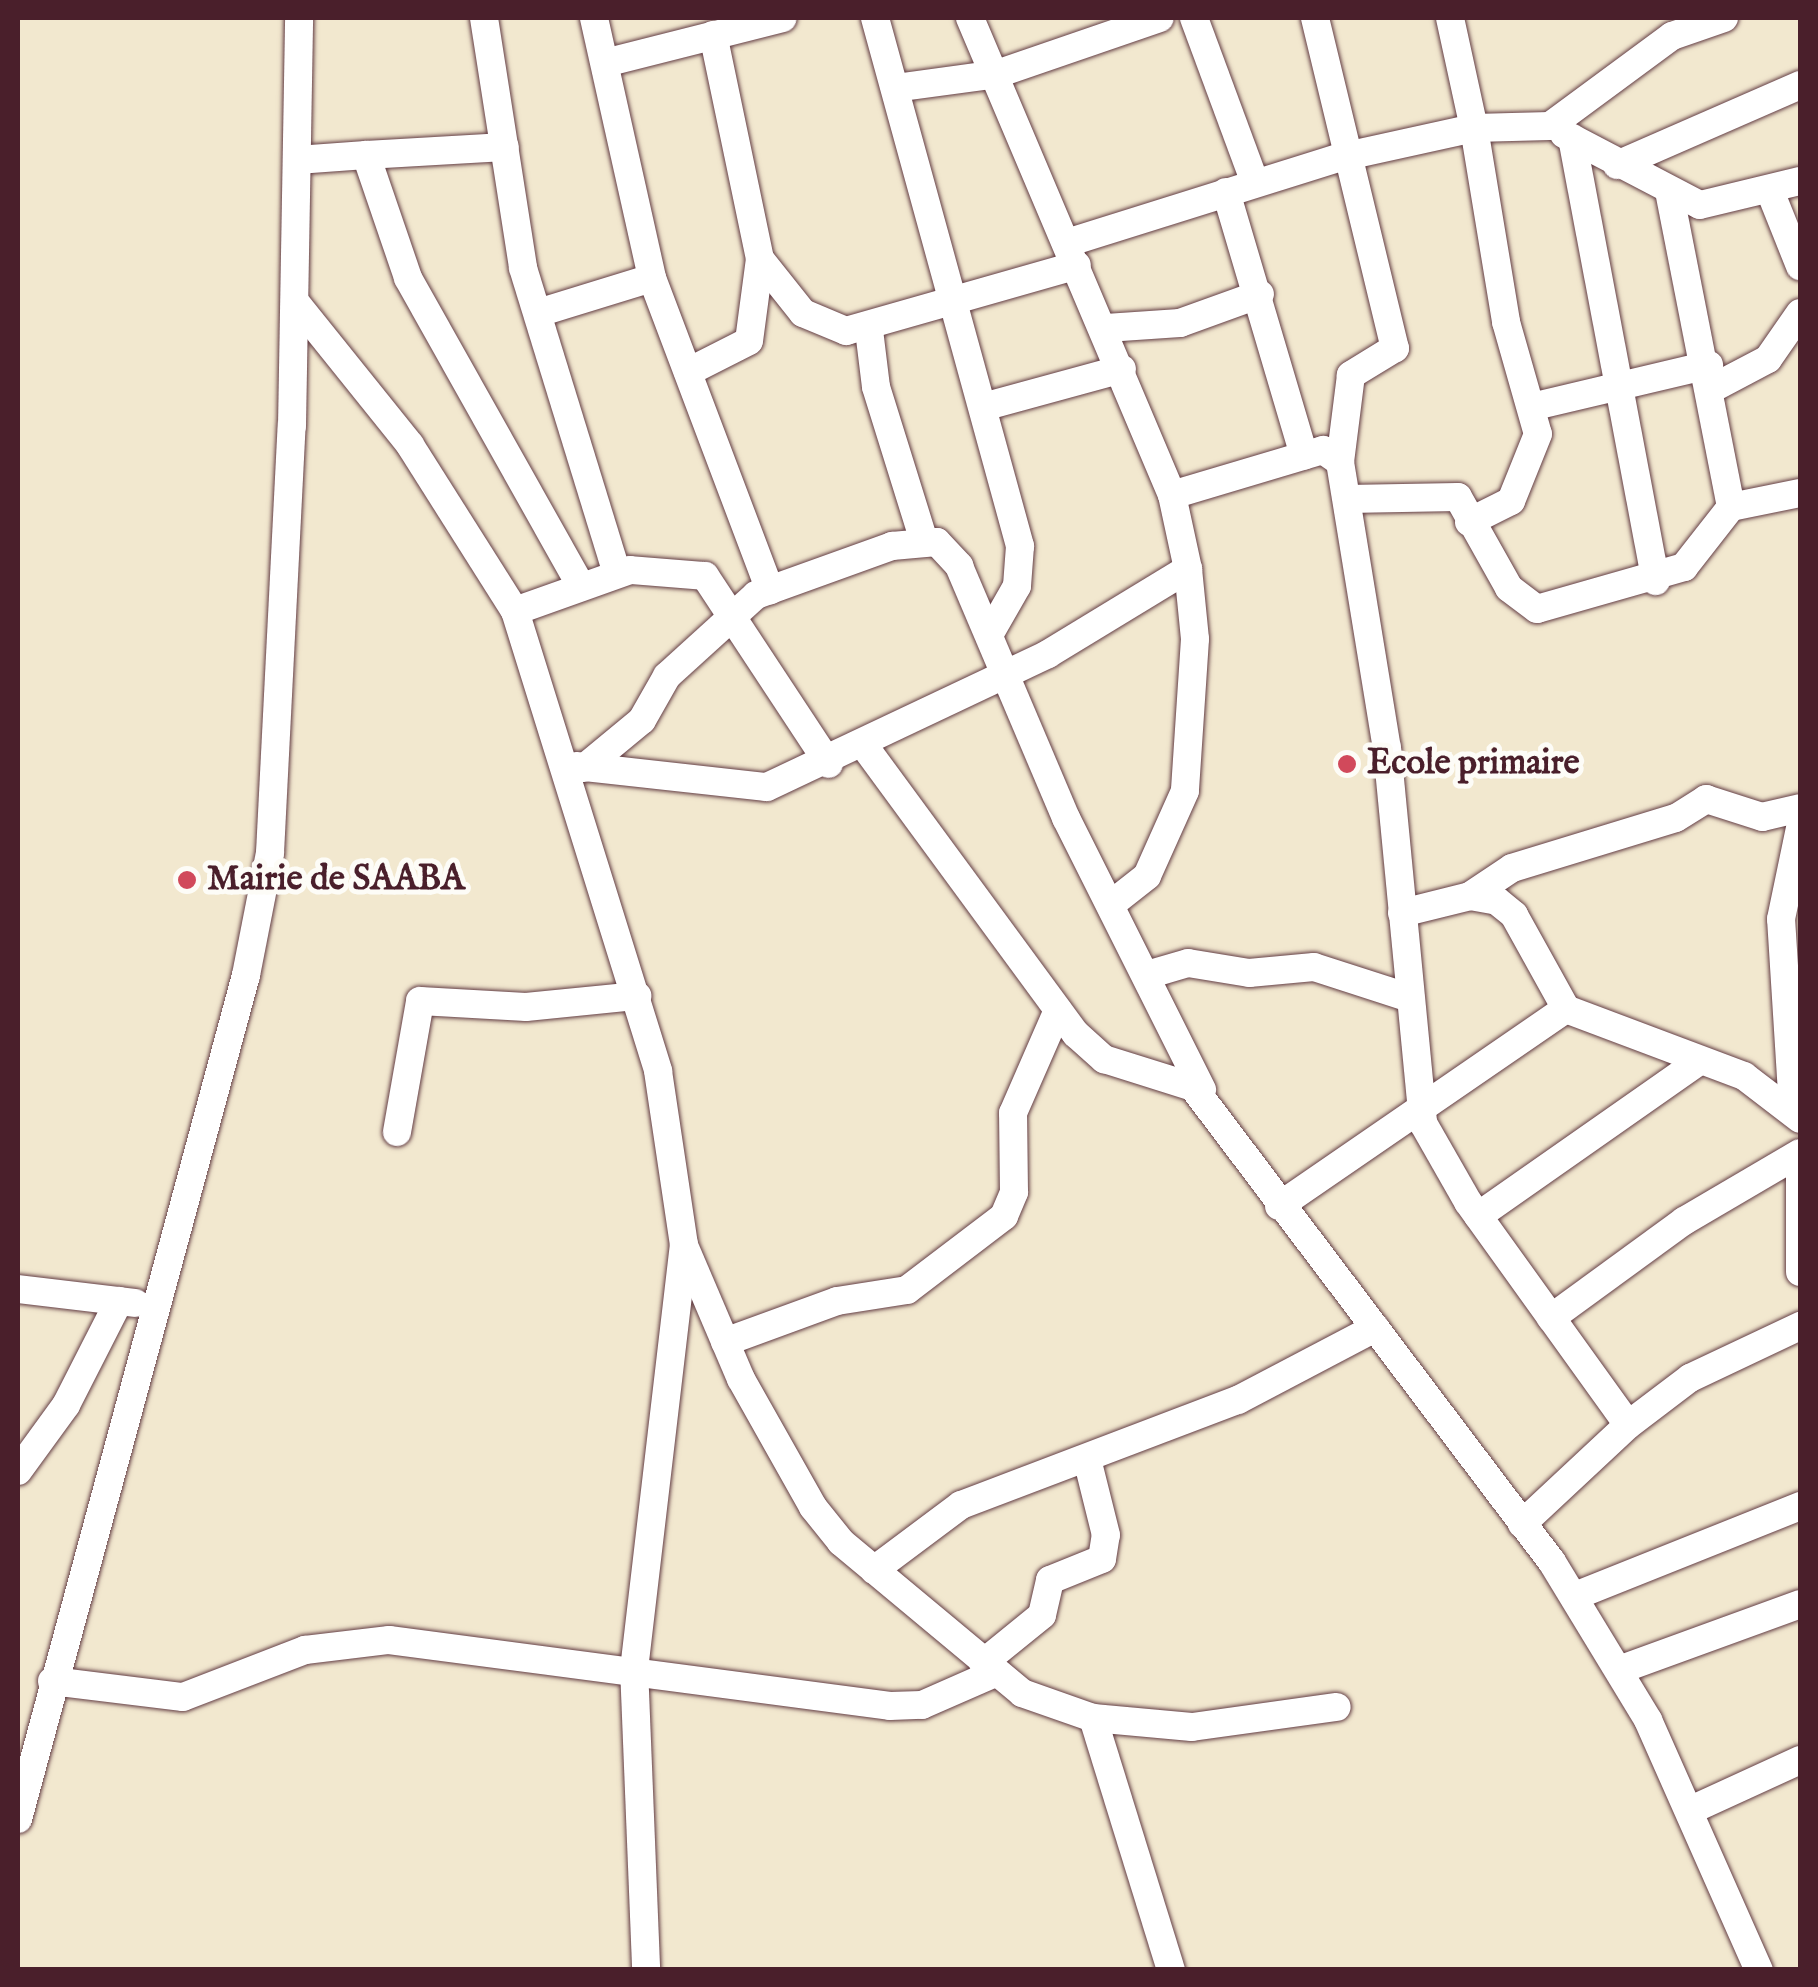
<!DOCTYPE html>
<style>
body{margin:0}
#map{position:relative;width:1818px;height:1987px;overflow:hidden;background:#f2e8cf;font-family:"IM FELL English",serif}
div>[style]{position:absolute}
.roads{filter:drop-shadow(0 0 2px #633d44) drop-shadow(0 0 2px #633d44)}
.minor>*{height:28px;margin:-14px;padding:0 14px;transform-origin:14px;border-radius:14px;background:#fff}
.dots>*{width:28px;height:28px;translate:-50% -50%;box-sizing:border-box;border:5px solid #fdfcf7;border-radius:50%}
span{translate:-50% -50%;white-space:nowrap;text-align:center;line-height:1.15;-webkit-text-stroke:10px #fdfcf7;paint-order:stroke}
.poi-label{font-size:35px;color:#4a1f2b;font-weight:700}
.left{translate:0 -50%;text-align:left}
.frame{position:absolute;inset:0;border:20px solid #4a1f2b;pointer-events:none}
</style>
<div id="map">
<div class="roads">
<div class="minor">
<i style="left:484px;top:18px;width:253px;rotate:81.1deg"></i>
<i style="left:523px;top:268px;width:319px;rotate:72.9deg"></i>
<i style="left:594px;top:18px;width:266px;rotate:77.4deg"></i>
<i style="left:652px;top:278px;width:334px;rotate:69.3deg"></i>
<i style="left:875px;top:18px;width:548px;rotate:74.64deg"></i>
<i style="left:1020px;top:546px;width:40px;rotate:94.3deg"></i>
<i style="left:1017px;top:586px;width:56px;rotate:119.7deg"></i>
<i style="left:970px;top:18px;width:518px;rotate:67.05deg"></i>
<i style="left:1172px;top:495px;width:76px;rotate:77.8deg"></i>
<i style="left:1188px;top:569px;width:70px;rotate:84.3deg"></i>
<i style="left:1195px;top:639px;width:152px;rotate:93.8deg"></i>
<i style="left:1185px;top:791px;width:93px;rotate:114.1deg"></i>
<i style="left:1147px;top:876px;width:42px;rotate:141.8deg"></i>
<i style="left:1194px;top:18px;width:176px;rotate:69.7deg"></i>
<i style="left:1315px;top:18px;width:340px;rotate:76.4deg"></i>
<i style="left:1395px;top:348px;width:52px;rotate:148.5deg"></i>
<i style="left:1351px;top:375px;width:88px;rotate:97.2deg"></i>
<i style="left:1450px;top:18px;width:113px;rotate:77.7deg"></i>
<i style="left:1474px;top:128px;width:76px;rotate:-1.5deg"></i>
<i style="left:1550px;top:126px;width:152px;rotate:-36.4deg"></i>
<i style="left:1672px;top:36px;width:55px;rotate:-19.1deg"></i>
<i style="left:609px;top:62px;width:179px;rotate:-14.2deg"></i>
<i style="left:895px;top:88px;width:103px;rotate:-7.8deg"></i>
<i style="left:997px;top:74px;width:172px;rotate:-19deg"></i>
<i style="left:1564px;top:134px;width:153px;rotate:27.6deg"></i>
<i style="left:1700px;top:205px;width:103px;rotate:-13.5deg"></i>
<i style="left:1572px;top:138px;width:451px;rotate:79.3deg"></i>
<i style="left:366px;top:155px;width:139px;rotate:-3.3deg"></i>
<i style="left:297px;top:160px;width:69px;rotate:-4.1deg"></i>
<i style="left:366px;top:155px;width:130px;rotate:71.1deg"></i>
<i style="left:408px;top:278px;width:352px;rotate:60.7deg"></i>
<i style="left:1617px;top:165px;width:200px;rotate:-23.6deg"></i>
<i style="left:1770px;top:191px;width:81px;rotate:68.2deg"></i>
<i style="left:1226px;top:192px;width:275px;rotate:73.5deg"></i>
<i style="left:1067px;top:243px;width:288px;rotate:-17.4deg"></i>
<i style="left:1342px;top:157px;width:135px;rotate:-12.4deg"></i>
<i style="left:1474px;top:128px;width:197px;rotate:80.6deg"></i>
<i style="left:1506px;top:322px;width:116px;rotate:74.1deg"></i>
<i style="left:1538px;top:434px;width:72px;rotate:111.9deg"></i>
<i style="left:1511px;top:501px;width:47px;rotate:153.4deg"></i>
<i style="left:760px;top:259px;width:69px;rotate:51.5deg"></i>
<i style="left:803px;top:313px;width:47px;rotate:22.7deg"></i>
<i style="left:846px;top:331px;width:240px;rotate:-15.9deg"></i>
<i style="left:296px;top:303px;width:182px;rotate:51.2deg"></i>
<i style="left:410px;top:445px;width:196px;rotate:57.7deg"></i>
<i style="left:515px;top:611px;width:482px;rotate:72.7deg"></i>
<i style="left:658px;top:1071px;width:175px;rotate:81.5deg"></i>
<i style="left:684px;top:1244px;width:426px;rotate:96.7deg"></i>
<i style="left:634px;top:1667px;width:303px;rotate:87.7deg"></i>
<i style="left:538px;top:313px;width:119px;rotate:-17.1deg"></i>
<i style="left:1106px;top:328px;width:74px;rotate:-3.9deg"></i>
<i style="left:1180px;top:323px;width:85px;rotate:-19.9deg"></i>
<i style="left:869px;top:330px;width:57px;rotate:83deg"></i>
<i style="left:876px;top:387px;width:158px;rotate:72.7deg"></i>
<i style="left:688px;top:372px;width:68px;rotate:-26.9deg"></i>
<i style="left:749px;top:341px;width:83px;rotate:-82.4deg"></i>
<i style="left:760px;top:259px;width:229px;rotate:-101.8deg"></i>
<i style="left:1713px;top:388px;width:62px;rotate:-27.8deg"></i>
<i style="left:1768px;top:359px;width:56px;rotate:-55.2deg"></i>
<i style="left:983px;top:407px;width:144px;rotate:-15.3deg"></i>
<i style="left:1531px;top:407px;width:183px;rotate:-13.3deg"></i>
<i style="left:1172px;top:495px;width:158px;rotate:-16.6deg"></i>
<i style="left:1323px;top:450px;width:21px;rotate:35deg"></i>
<i style="left:1340px;top:462px;width:290px;rotate:80.7deg"></i>
<i style="left:1387px;top:748px;width:377px;rotate:84.5deg"></i>
<i style="left:1423px;top:1123px;width:91px;rotate:60.3deg"></i>
<i style="left:1468px;top:1202px;width:274px;rotate:54.3deg"></i>
<i style="left:1628px;top:1425px;width:145px;rotate:137deg"></i>
<i style="left:1347px;top:499px;width:111px;rotate:-1deg"></i>
<i style="left:1458px;top:497px;width:104px;rotate:60.7deg"></i>
<i style="left:1509px;top:588px;width:35px;rotate:37deg"></i>
<i style="left:1537px;top:609px;width:153px;rotate:-15.9deg"></i>
<i style="left:1684px;top:567px;width:76px;rotate:-51.9deg"></i>
<i style="left:1731px;top:507px;width:317px;rotate:-101.1deg"></i>
<i style="left:1731px;top:507px;width:70px;rotate:-11.5deg"></i>
<i style="left:515px;top:611px;width:122px;rotate:-19.6deg"></i>
<i style="left:630px;top:570px;width:75px;rotate:4.6deg"></i>
<i style="left:705px;top:576px;width:225px;rotate:56.6deg"></i>
<i style="left:865px;top:747px;width:356px;rotate:53.7deg"></i>
<i style="left:1076px;top:1034px;width:38px;rotate:42deg"></i>
<i style="left:1104px;top:1059px;width:93px;rotate:17.5deg"></i>
<i style="left:1193px;top:1087px;width:595px;rotate:52.92deg"></i>
<i style="left:1552px;top:1562px;width:185px;rotate:58.7deg"></i>
<i style="left:1648px;top:1720px;width:274px;rotate:66.1deg"></i>
<i style="left:576px;top:766px;width:192px;rotate:6.3deg"></i>
<i style="left:767px;top:787px;width:311px;rotate:-25.3deg"></i>
<i style="left:1048px;top:654px;width:164px;rotate:-31.3deg"></i>
<i style="left:584px;top:768px;width:75px;rotate:-39.6deg"></i>
<i style="left:642px;top:720px;width:51px;rotate:-60.4deg"></i>
<i style="left:667px;top:676px;width:120px;rotate:-42.3deg"></i>
<i style="left:756px;top:595px;width:145px;rotate:-19.8deg"></i>
<i style="left:892px;top:546px;width:45px;rotate:-5.1deg"></i>
<i style="left:937px;top:542px;width:33px;rotate:47deg"></i>
<i style="left:959px;top:566px;width:274px;rotate:67deg"></i>
<i style="left:1066px;top:818px;width:304px;rotate:63.4deg"></i>
<i style="left:1470px;top:896px;width:50px;rotate:-33.7deg"></i>
<i style="left:1512px;top:868px;width:171px;rotate:-17deg"></i>
<i style="left:1676px;top:818px;width:36px;rotate:-32deg"></i>
<i style="left:1706px;top:799px;width:59px;rotate:17.8deg"></i>
<i style="left:1762px;top:817px;width:39px;rotate:-13deg"></i>
<i style="left:1402px;top:913px;width:70px;rotate:-14deg"></i>
<i style="left:1470px;top:896px;width:27px;rotate:10deg"></i>
<i style="left:1497px;top:901px;width:22px;rotate:39deg"></i>
<i style="left:1514px;top:915px;width:107px;rotate:61deg"></i>
<i style="left:1566px;top:1009px;width:190px;rotate:20.6deg"></i>
<i style="left:1744px;top:1076px;width:71px;rotate:37.5deg"></i>
<i style="left:1147px;top:975px;width:43px;rotate:-16.3deg"></i>
<i style="left:1188px;top:963px;width:62px;rotate:9.3deg"></i>
<i style="left:1249px;top:973px;width:65px;rotate:-5.3deg"></i>
<i style="left:1314px;top:967px;width:98px;rotate:17.9deg"></i>
<i style="left:1793px;top:1109px;width:190px;rotate:-93.6deg"></i>
<i style="left:1781px;top:919px;width:93px;rotate:-78.2deg"></i>
<i style="left:397px;top:1132px;width:133px;rotate:-80deg"></i>
<i style="left:420px;top:1001px;width:106px;rotate:3.2deg"></i>
<i style="left:526px;top:1007px;width:112px;rotate:-5.7deg"></i>
<i style="left:1800px;top:1169px;width:103px;rotate:90deg"></i>
<i style="left:1279px;top:1206px;width:348px;rotate:-34.5deg"></i>
<i style="left:1478px;top:1216px;width:270px;rotate:-35deg"></i>
<i style="left:686px;top:1250px;width:140px;rotate:66.9deg"></i>
<i style="left:741px;top:1379px;width:147px;rotate:60.6deg"></i>
<i style="left:813px;top:1507px;width:45px;rotate:51.3deg"></i>
<i style="left:841px;top:1542px;width:236px;rotate:39.8deg"></i>
<i style="left:1022px;top:1693px;width:75px;rotate:19.4deg"></i>
<i style="left:1093px;top:1718px;width:99px;rotate:5.2deg"></i>
<i style="left:1192px;top:1727px;width:146px;rotate:-7.9deg"></i>
<i style="left:18px;top:1289px;width:118px;rotate:6.8deg"></i>
<i style="left:1551px;top:1318px;width:165px;rotate:-36.1deg"></i>
<i style="left:1684px;top:1221px;width:134px;rotate:-30.4deg"></i>
<i style="left:725px;top:1342px;width:119px;rotate:-20.1deg"></i>
<i style="left:837px;top:1301px;width:71px;rotate:-8.9deg"></i>
<i style="left:907px;top:1290px;width:122px;rotate:-37.3deg"></i>
<i style="left:1004px;top:1216px;width:26px;rotate:-67deg"></i>
<i style="left:1014px;top:1192px;width:79px;rotate:-90.7deg"></i>
<i style="left:1013px;top:1113px;width:112px;rotate:-66.4deg"></i>
<i style="left:1628px;top:1425px;width:78px;rotate:-37.2deg"></i>
<i style="left:1690px;top:1378px;width:122px;rotate:-25.3deg"></i>
<i style="left:18px;top:1471px;width:82px;rotate:-54deg"></i>
<i style="left:66px;top:1405px;width:117px;rotate:-63deg"></i>
<i style="left:874px;top:1570px;width:109px;rotate:-36.8deg"></i>
<i style="left:961px;top:1505px;width:296px;rotate:-20.8deg"></i>
<i style="left:1238px;top:1400px;width:155px;rotate:-27.7deg"></i>
<i style="left:1575px;top:1596px;width:242px;rotate:-21.8deg"></i>
<i style="left:983px;top:1663px;width:76px;rotate:-39.1deg"></i>
<i style="left:1042px;top:1615px;width:36px;rotate:-77deg"></i>
<i style="left:1050px;top:1580px;width:56px;rotate:-22deg"></i>
<i style="left:1102px;top:1559px;width:24px;rotate:-81deg"></i>
<i style="left:1106px;top:1535px;width:78px;rotate:-104deg"></i>
<i style="left:1619px;top:1670px;width:193px;rotate:-20deg"></i>
<i style="left:52px;top:1681px;width:132px;rotate:7deg"></i>
<i style="left:183px;top:1697px;width:131px;rotate:-21.1deg"></i>
<i style="left:305px;top:1650px;width:85px;rotate:-6.8deg"></i>
<i style="left:389px;top:1640px;width:505px;rotate:7.5deg"></i>
<i style="left:890px;top:1706px;width:32px;rotate:-2deg"></i>
<i style="left:922px;top:1705px;width:80px;rotate:-23.7deg"></i>
<i style="left:1093px;top:1718px;width:264px;rotate:72.8deg"></i>
<i style="left:1691px;top:1810px;width:120px;rotate:-24.6deg"></i>
<i style="left:18px;top:1819px;width:874px;rotate:-74.88deg"></i>
<i style="left:246px;top:975px;width:124px;rotate:-78.9deg"></i>
<i style="left:270px;top:853px;width:428px;rotate:-87.1deg"></i>
<i style="left:292px;top:426px;width:408px;rotate:-89deg"></i>
</div>
</div>
<div class="dots">
<i style="left:1347px;top:764px;background:#d1495b"></i>
<i style="left:187px;top:880px;background:#d1495b"></i>
</div>
<div class="poi-label">
<span class="left" style="left:1367px;top:764px">Ecole primaire</span>
<span class="left" style="left:207px;top:880px">Mairie de SAABA</span>
</div>
<div class="frame"></div>
</div>
